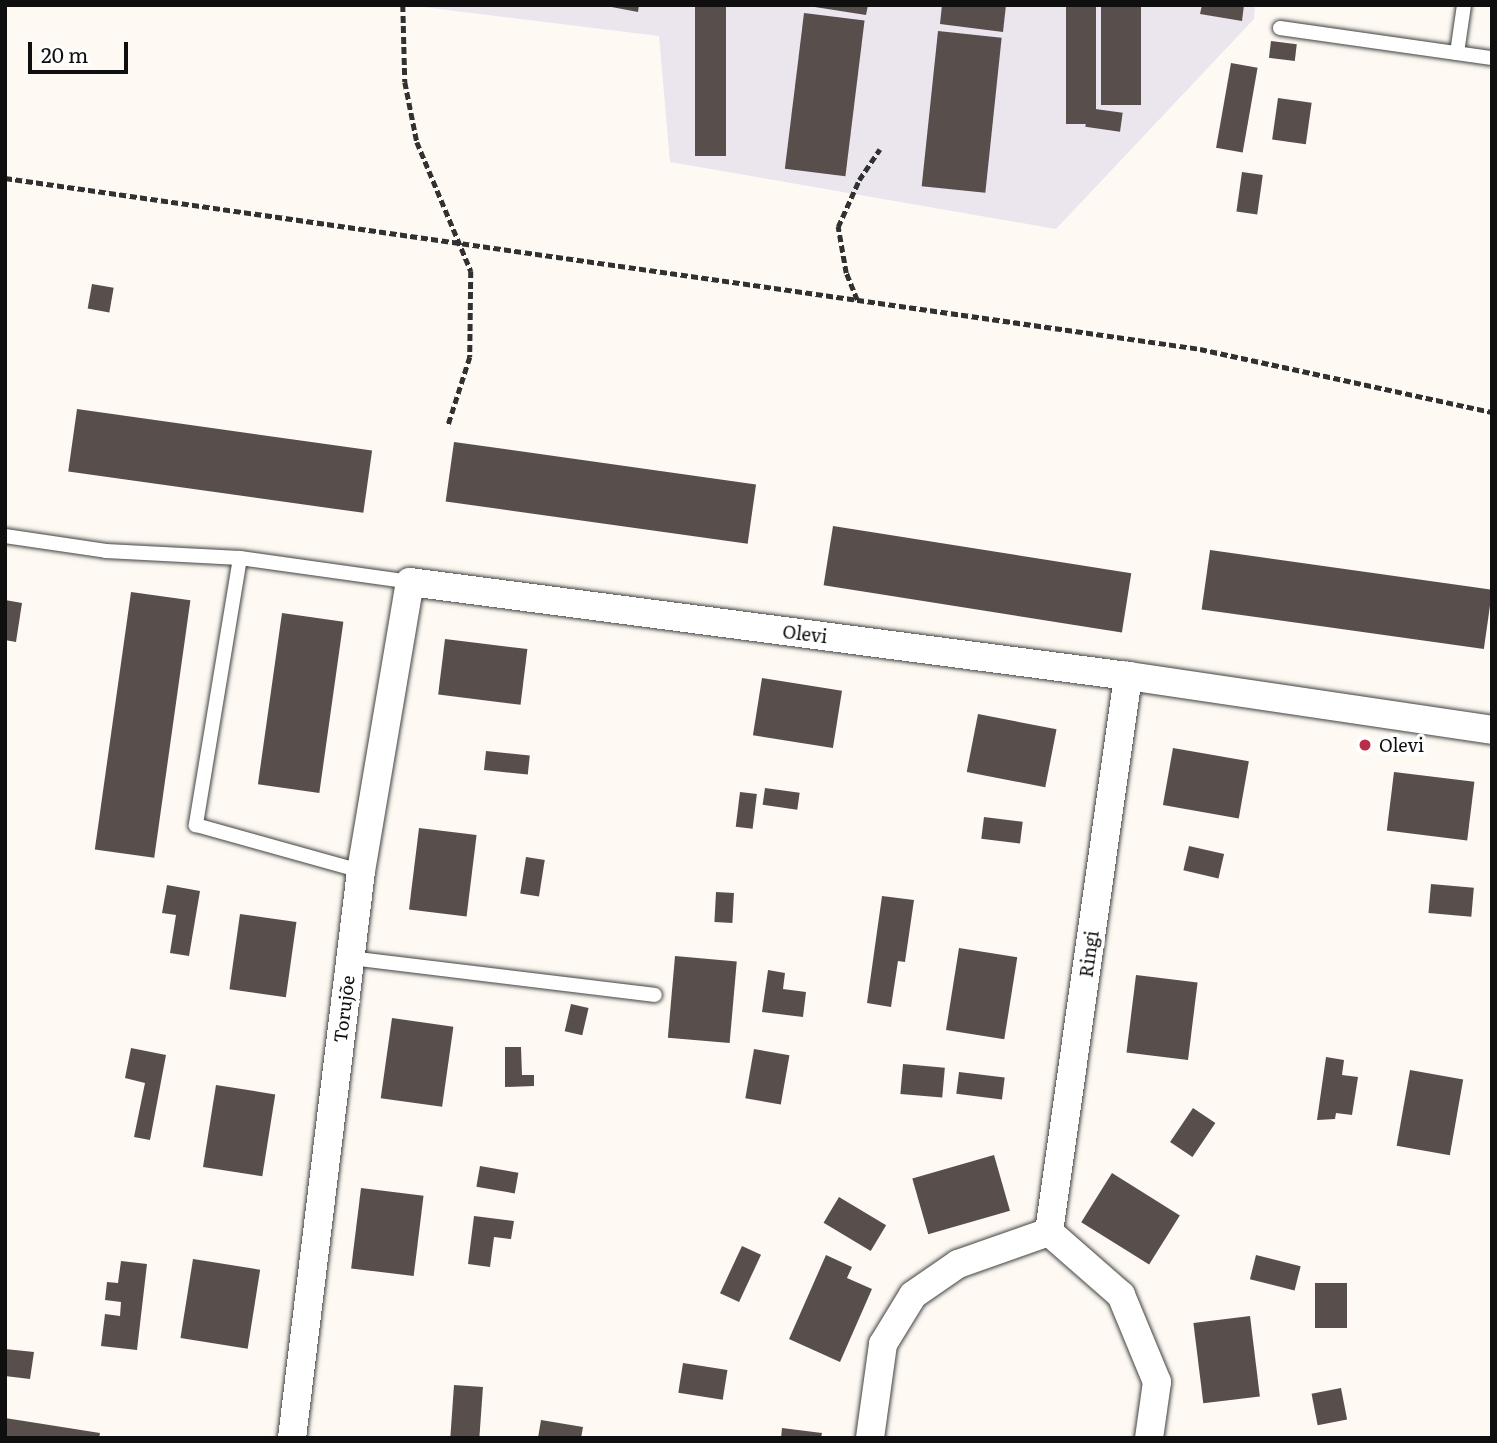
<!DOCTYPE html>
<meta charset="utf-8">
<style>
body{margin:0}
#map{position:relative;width:1497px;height:1443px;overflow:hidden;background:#fefaf3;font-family:Literata,serif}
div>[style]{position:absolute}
.industrial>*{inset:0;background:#ebe5ed}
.building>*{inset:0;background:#584f4c;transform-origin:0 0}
.path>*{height:4.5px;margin-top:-2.25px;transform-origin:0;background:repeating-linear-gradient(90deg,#313131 0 7px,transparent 0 10.5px)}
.roads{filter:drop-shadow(0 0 2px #424242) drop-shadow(0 0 2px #424242)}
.lane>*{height:14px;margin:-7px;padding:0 7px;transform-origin:7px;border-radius:7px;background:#fff}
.street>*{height:28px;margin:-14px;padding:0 14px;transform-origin:14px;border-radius:14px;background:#fff}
.dots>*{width:19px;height:19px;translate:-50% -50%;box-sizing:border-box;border:4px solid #fff;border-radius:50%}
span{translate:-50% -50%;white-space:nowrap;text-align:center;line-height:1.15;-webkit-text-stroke:7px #fff;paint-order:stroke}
.street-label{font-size:18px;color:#0f0f0f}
.poi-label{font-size:18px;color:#0f0f0f}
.left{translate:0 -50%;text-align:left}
.frame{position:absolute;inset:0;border:7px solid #0f0f0f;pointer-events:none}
.scale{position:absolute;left:28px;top:42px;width:100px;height:32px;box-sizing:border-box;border:4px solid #0f0f0f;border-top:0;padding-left:9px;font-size:21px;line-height:24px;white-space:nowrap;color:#0f0f0f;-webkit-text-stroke:5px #fff;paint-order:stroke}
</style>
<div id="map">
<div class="industrial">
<i style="clip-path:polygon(407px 5px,1255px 5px,1254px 19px,1056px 229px,670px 162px,659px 36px)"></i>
</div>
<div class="building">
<i style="clip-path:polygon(601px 5px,639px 5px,638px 12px)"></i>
<i style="left:695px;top:5px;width:31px;height:151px"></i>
<i style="clip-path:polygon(802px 5px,868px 5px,866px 15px)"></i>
<i style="clip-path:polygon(942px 5px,1006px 5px,1003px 32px,940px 24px)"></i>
<i style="left:1066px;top:5px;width:30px;height:119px"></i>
<i style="left:1101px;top:5px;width:40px;height:100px"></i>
<i style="clip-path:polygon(1202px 5px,1244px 5px,1242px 21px,1200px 14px)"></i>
<i style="left:804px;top:13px;width:61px;height:157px;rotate:7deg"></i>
<i style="left:938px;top:31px;width:64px;height:156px;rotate:6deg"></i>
<i style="left:1271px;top:41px;width:26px;height:17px;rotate:7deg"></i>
<i style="left:1231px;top:63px;width:27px;height:86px;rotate:10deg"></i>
<i style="left:1278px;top:98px;width:34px;height:42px;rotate:8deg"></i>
<i style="left:1088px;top:108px;width:35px;height:19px;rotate:8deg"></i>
<i style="left:1242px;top:172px;width:21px;height:40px;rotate:8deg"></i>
<i style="left:92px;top:284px;width:22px;height:25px;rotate:10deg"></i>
<i style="left:77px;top:409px;width:298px;height:63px;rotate:8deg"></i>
<i style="left:454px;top:442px;width:305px;height:60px;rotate:8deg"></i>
<i style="left:833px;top:526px;width:302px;height:60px;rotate:9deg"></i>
<i style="left:1210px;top:550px;width:285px;height:60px;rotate:8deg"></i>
<i style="left:131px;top:592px;width:60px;height:260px;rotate:8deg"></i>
<i style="clip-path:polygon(5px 600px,22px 603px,16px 642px,5px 640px)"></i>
<i style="left:282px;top:613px;width:62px;height:173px;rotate:8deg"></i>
<i style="left:445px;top:639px;width:83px;height:56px;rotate:7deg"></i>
<i style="left:762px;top:678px;width:81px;height:58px;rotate:9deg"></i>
<i style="left:978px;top:714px;width:80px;height:59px;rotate:11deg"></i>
<i style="left:1173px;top:748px;width:77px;height:58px;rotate:10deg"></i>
<i style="left:486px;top:751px;width:44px;height:19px;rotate:6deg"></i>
<i style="left:1394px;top:772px;width:81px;height:59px;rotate:7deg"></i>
<i style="left:765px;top:788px;width:35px;height:17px;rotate:8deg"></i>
<i style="left:740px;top:792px;width:17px;height:35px;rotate:7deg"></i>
<i style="left:984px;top:817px;width:39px;height:22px;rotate:7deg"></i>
<i style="left:419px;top:828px;width:58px;height:82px;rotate:7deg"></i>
<i style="left:1189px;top:846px;width:36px;height:25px;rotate:13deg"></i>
<i style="left:526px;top:857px;width:19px;height:37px;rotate:9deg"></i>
<i style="left:1431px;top:884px;width:43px;height:29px;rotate:5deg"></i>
<i style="clip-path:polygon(167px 885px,200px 891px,189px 956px,170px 953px,176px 915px,162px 913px)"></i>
<i style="left:716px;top:892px;width:18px;height:30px;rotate:3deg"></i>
<i style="clip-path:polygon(882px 896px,914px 900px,905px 962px,898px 961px,891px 1007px,867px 1003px)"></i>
<i style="left:240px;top:914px;width:57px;height:76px;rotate:8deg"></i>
<i style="left:959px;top:948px;width:59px;height:83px;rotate:9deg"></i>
<i style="left:675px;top:956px;width:62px;height:82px;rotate:5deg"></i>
<i style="clip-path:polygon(768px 970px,785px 973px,783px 989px,806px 992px,803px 1017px,762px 1012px)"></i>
<i style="left:1136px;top:975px;width:62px;height:78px;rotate:7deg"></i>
<i style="left:571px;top:1004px;width:18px;height:28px;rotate:13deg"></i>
<i style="left:392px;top:1018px;width:62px;height:81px;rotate:8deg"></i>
<i style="clip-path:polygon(505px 1047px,521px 1047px,522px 1075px,534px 1075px,534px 1086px,505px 1087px)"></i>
<i style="clip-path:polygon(131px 1048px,166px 1055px,150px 1140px,134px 1137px,145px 1083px,125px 1078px)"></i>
<i style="left:754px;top:1049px;width:36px;height:50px;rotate:10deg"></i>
<i style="clip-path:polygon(1326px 1057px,1344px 1060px,1342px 1075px,1358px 1077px,1352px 1115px,1336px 1113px,1335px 1119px,1317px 1120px)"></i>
<i style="left:903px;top:1064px;width:42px;height:30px;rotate:5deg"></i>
<i style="left:1410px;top:1070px;width:54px;height:77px;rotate:10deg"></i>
<i style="left:959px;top:1072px;width:46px;height:22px;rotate:7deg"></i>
<i style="left:216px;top:1085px;width:60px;height:83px;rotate:9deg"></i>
<i style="left:1193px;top:1108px;width:27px;height:41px;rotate:34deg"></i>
<i style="left:994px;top:1155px;width:58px;height:85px;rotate:74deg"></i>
<i style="left:480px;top:1166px;width:39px;height:21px;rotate:10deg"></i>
<i style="left:1112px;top:1173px;width:80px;height:58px;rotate:32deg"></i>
<i style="left:361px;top:1188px;width:63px;height:81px;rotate:7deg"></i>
<i style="left:839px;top:1197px;width:55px;height:30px;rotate:31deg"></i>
<i style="clip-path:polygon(474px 1216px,514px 1221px,511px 1239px,494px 1237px,490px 1267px,468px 1264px)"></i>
<i style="left:742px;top:1246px;width:21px;height:52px;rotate:25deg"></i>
<i style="clip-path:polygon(826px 1255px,852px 1267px,847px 1278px,872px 1289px,840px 1362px,789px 1339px)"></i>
<i style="left:1256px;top:1255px;width:46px;height:25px;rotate:14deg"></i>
<i style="left:193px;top:1259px;width:68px;height:80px;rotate:9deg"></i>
<i style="clip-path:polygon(121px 1261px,147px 1264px,137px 1350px,101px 1346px,105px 1314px,120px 1316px,121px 1302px,105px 1300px,107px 1282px,118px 1283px)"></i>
<i style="left:1315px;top:1283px;width:32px;height:45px"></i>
<i style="left:1250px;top:1316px;width:81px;height:57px;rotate:83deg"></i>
<i style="clip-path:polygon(5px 1349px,34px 1352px,30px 1379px,5px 1376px)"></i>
<i style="left:683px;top:1363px;width:45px;height:30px;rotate:9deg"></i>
<i style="left:454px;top:1385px;width:29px;height:53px;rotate:4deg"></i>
<i style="left:1341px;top:1388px;width:32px;height:30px;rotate:79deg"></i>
<i style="clip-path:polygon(5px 1418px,100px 1433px,99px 1438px,5px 1438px)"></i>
<i style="clip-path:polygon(541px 1420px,583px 1427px,581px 1438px,538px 1438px)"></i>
<i style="clip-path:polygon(782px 1428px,822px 1433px,821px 1438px,781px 1438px)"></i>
</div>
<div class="path">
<i style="left:403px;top:5px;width:77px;rotate:88.5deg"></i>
<i style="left:405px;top:82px;width:61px;rotate:78.7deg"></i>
<i style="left:417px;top:142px;width:140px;rotate:67.3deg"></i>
<i style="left:471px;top:271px;width:86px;rotate:90.7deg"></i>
<i style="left:470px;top:357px;width:72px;rotate:107.7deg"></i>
<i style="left:5px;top:178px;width:1207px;rotate:8.14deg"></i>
<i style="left:1200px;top:349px;width:299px;rotate:12.2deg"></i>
<i style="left:857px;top:300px;width:29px;rotate:-112deg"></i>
<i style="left:846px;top:273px;width:47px;rotate:-99.9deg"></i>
<i style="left:838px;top:227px;width:51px;rotate:-65.9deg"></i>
<i style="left:859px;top:180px;width:37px;rotate:-56deg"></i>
</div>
<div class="roads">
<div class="lane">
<i style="left:1280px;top:28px;width:214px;rotate:8.1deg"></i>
<i style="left:1457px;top:53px;width:49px;rotate:-81.7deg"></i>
<i style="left:5px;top:536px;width:102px;rotate:8.4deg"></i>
<i style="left:106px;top:551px;width:134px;rotate:3deg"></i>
<i style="left:240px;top:558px;width:172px;rotate:8deg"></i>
<i style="left:240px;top:558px;width:271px;rotate:99.4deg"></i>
<i style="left:196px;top:825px;width:171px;rotate:15.6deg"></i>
<i style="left:350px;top:958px;width:307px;rotate:6.9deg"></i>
</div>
<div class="street">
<i style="left:1049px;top:1232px;width:562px;rotate:-81.91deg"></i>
<i style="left:292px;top:1438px;width:571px;rotate:-83.06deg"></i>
<i style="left:361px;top:871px;width:293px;rotate:-80.4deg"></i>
<i style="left:410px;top:582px;width:724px;rotate:7.46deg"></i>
<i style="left:1128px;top:676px;width:368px;rotate:8.4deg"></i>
<i style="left:870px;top:1438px;width:95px;rotate:-82.1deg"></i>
<i style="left:883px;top:1344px;width:57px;rotate:-58.5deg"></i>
<i style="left:913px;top:1295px;width:55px;rotate:-34.6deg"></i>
<i style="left:958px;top:1264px;width:96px;rotate:-19.4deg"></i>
<i style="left:1049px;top:1232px;width:96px;rotate:41.2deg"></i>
<i style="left:1121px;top:1295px;width:94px;rotate:67.5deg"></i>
<i style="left:1157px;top:1382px;width:57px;rotate:98.1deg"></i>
</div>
</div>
<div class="dots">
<i style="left:1365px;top:745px;background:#ba2d47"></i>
</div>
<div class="street-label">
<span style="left:805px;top:634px;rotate:7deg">Olevi</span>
<span style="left:1089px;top:954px;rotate:-82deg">Ringi</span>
<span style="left:344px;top:1009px;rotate:-83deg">Torujõe</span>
</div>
<div class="poi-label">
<span class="left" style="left:1379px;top:745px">Olevi</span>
</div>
<div class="frame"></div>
<div class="scale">20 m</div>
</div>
